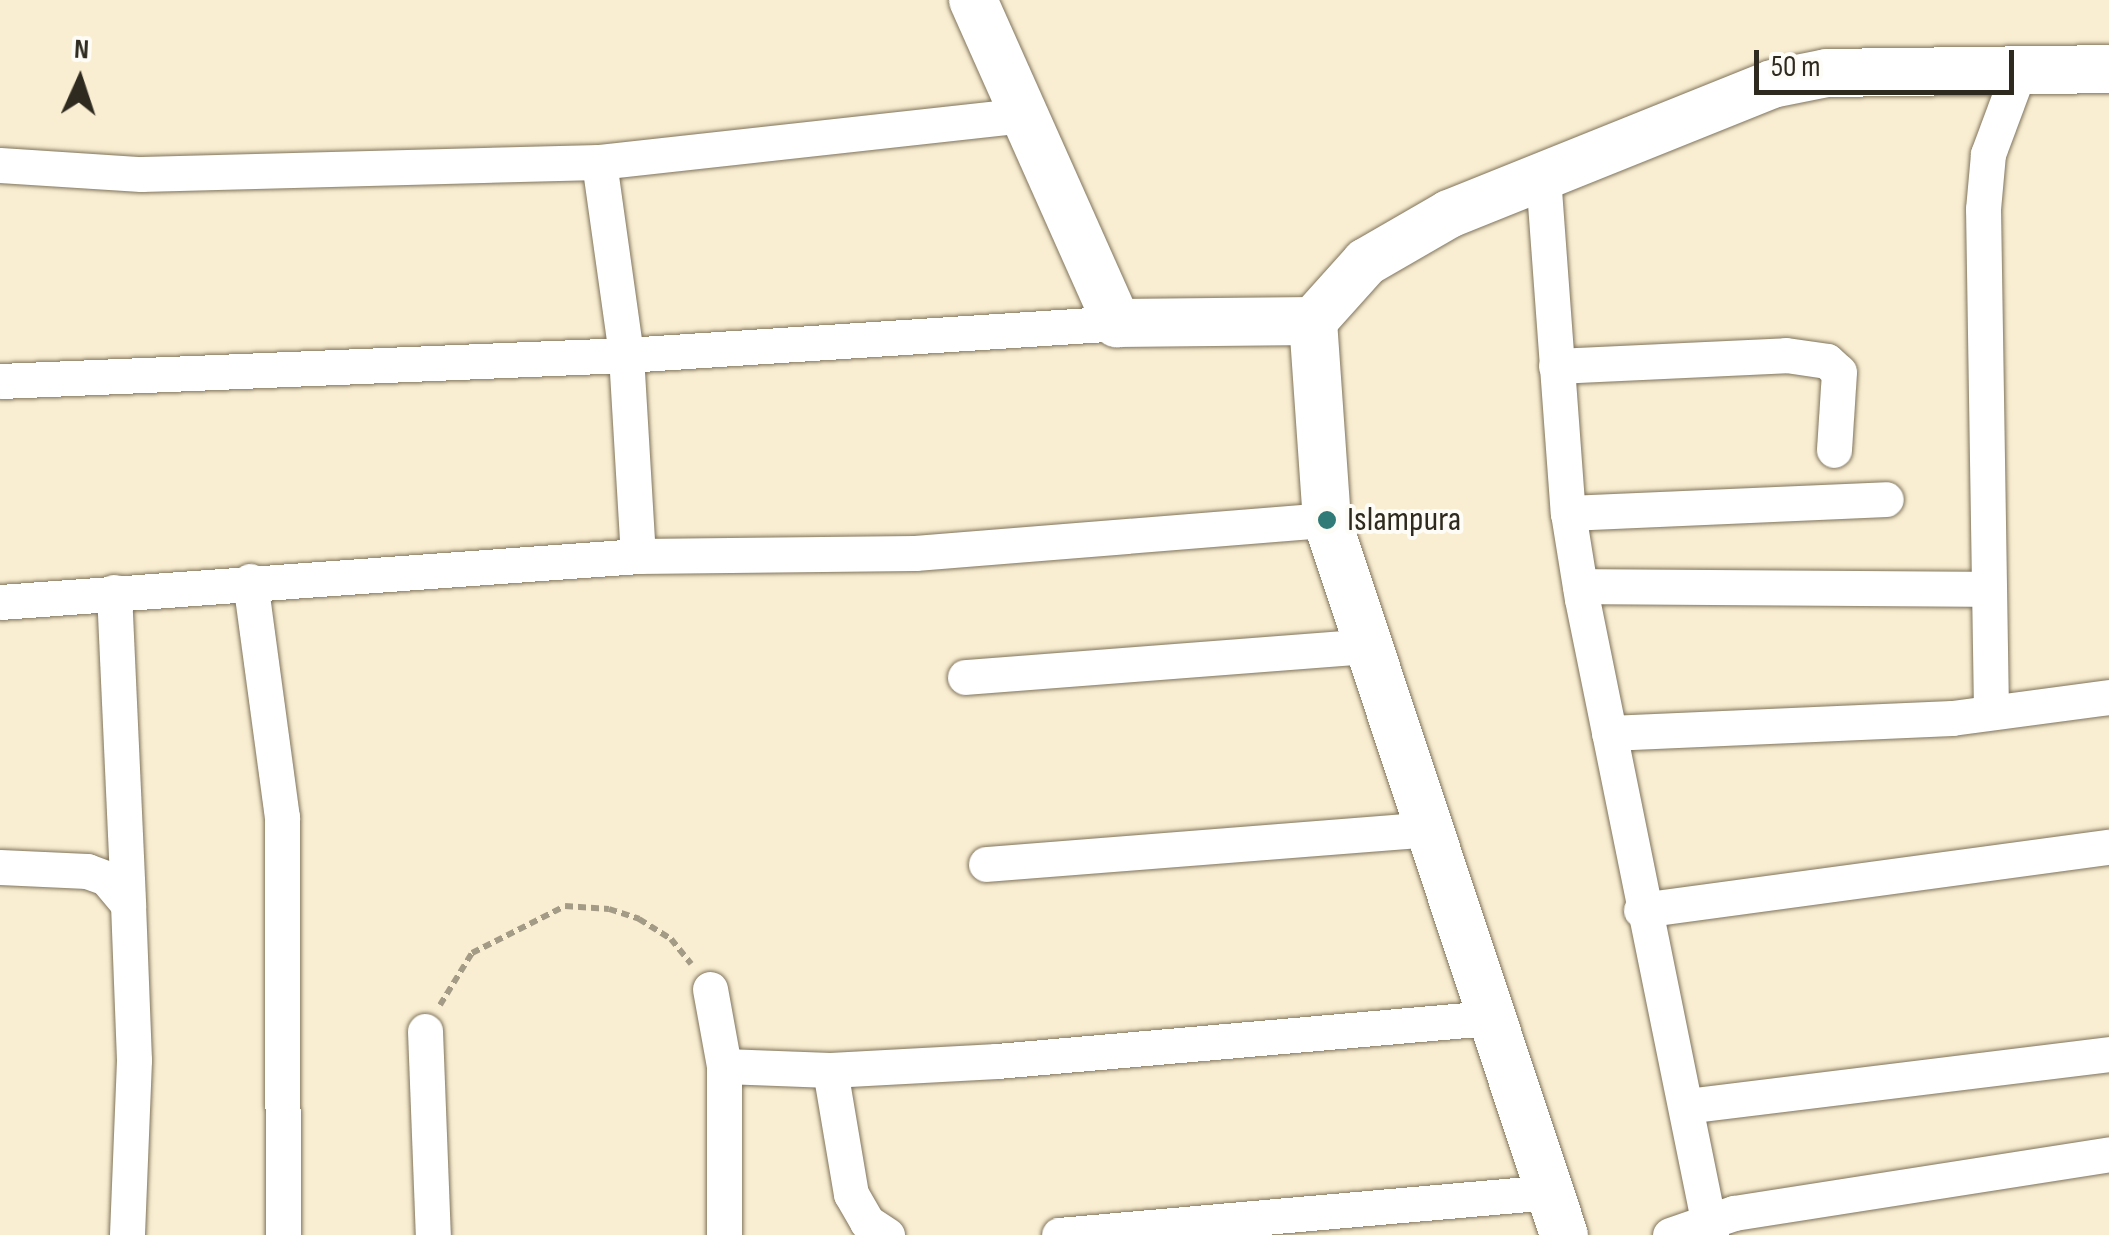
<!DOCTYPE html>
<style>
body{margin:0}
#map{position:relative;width:2109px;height:1235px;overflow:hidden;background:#faeed2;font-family:"Sofia Sans Condensed",sans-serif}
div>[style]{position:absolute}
.path>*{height:6px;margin-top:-3px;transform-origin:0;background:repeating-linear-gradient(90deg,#a49b87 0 8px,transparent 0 13px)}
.roads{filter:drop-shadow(0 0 2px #7f735b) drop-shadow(0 0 2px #7f735b)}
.street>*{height:35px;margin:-17.5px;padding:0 17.5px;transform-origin:17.5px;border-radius:17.5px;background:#fff}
.secondary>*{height:48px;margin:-24px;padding:0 24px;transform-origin:24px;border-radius:24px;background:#fff}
.dots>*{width:28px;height:28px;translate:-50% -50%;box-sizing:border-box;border:5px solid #fefcf6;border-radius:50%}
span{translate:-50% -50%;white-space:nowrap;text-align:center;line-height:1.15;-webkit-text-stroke:8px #fefcf6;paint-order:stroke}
.poi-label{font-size:35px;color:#2e2a1f}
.left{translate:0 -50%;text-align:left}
.north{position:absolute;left:30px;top:30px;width:100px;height:100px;-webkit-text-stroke:8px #fefcf6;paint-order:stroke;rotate:3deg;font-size:28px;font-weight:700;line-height:40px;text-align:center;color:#2e2a1f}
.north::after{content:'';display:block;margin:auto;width:35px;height:45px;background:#2e2a1f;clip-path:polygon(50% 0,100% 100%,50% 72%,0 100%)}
.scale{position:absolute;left:1754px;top:50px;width:260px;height:45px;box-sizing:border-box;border:5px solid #2e2a1f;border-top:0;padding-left:12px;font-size:30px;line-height:35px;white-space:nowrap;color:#2e2a1f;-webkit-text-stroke:8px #fefcf6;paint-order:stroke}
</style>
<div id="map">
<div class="path">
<i style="left:440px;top:1005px;width:61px;rotate:-58.4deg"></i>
<i style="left:472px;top:953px;width:104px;rotate:-26.8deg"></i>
<i style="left:565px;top:906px;width:44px;rotate:3.9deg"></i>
<i style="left:609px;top:909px;width:32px;rotate:18deg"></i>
<i style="left:639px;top:919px;width:38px;rotate:32deg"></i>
<i style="left:671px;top:939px;width:32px;rotate:51deg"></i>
</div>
<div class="roads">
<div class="street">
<i style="left:599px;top:162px;width:195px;rotate:82deg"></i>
<i style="left:626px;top:355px;width:201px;rotate:86.6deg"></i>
<i style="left:0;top:165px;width:141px;rotate:3.7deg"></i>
<i style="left:141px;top:174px;width:458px;rotate:-1.5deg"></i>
<i style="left:599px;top:162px;width:428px;rotate:-6.3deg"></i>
<i style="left:1543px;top:176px;width:338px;rotate:85.8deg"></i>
<i style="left:1568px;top:513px;width:87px;rotate:80.8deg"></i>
<i style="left:1582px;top:599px;width:649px;rotate:78.53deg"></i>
<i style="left:1556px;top:366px;width:230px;rotate:-2.7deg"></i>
<i style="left:1786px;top:355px;width:41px;rotate:8.3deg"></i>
<i style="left:1827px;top:361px;width:16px;rotate:43deg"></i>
<i style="left:1839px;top:372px;width:78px;rotate:93.7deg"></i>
<i style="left:0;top:381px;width:627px;rotate:-2.38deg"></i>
<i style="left:626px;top:355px;width:492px;rotate:-3.7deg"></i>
<i style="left:1568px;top:513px;width:318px;rotate:-2.5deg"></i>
<i style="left:250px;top:581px;width:238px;rotate:82.3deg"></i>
<i style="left:282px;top:817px;width:418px;rotate:89.9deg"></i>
<i style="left:1580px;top:586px;width:409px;rotate:0.4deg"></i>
<i style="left:114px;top:592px;width:312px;rotate:87.4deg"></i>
<i style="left:0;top:602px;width:640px;rotate:-4.12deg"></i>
<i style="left:638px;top:556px;width:277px;rotate:-0.6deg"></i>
<i style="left:915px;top:553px;width:413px;rotate:-4.6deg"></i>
<i style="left:965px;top:677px;width:405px;rotate:-4.4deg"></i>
<i style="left:1991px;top:711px;width:502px;rotate:-90.91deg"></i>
<i style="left:1983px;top:209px;width:55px;rotate:-84.8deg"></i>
<i style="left:1988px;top:154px;width:92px;rotate:-69.6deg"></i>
<i style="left:1609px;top:733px;width:343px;rotate:-2.5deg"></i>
<i style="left:1952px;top:718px;width:158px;rotate:-7.6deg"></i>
<i style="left:986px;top:864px;width:445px;rotate:-4.5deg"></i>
<i style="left:0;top:867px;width:87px;rotate:2.6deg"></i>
<i style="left:87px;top:871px;width:20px;rotate:20deg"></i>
<i style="left:106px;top:878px;width:34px;rotate:50deg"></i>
<i style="left:128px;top:904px;width:156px;rotate:87.8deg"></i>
<i style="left:134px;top:1060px;width:175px;rotate:92.3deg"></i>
<i style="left:1641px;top:910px;width:472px;rotate:-7.7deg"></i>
<i style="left:710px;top:989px;width:78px;rotate:79.7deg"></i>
<i style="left:724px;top:1066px;width:169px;rotate:90deg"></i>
<i style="left:425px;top:1031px;width:204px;rotate:87.8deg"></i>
<i style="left:724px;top:1066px;width:106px;rotate:2.2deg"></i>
<i style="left:830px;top:1070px;width:167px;rotate:-3.1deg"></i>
<i style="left:997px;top:1061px;width:498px;rotate:-5deg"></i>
<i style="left:830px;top:1070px;width:126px;rotate:80.4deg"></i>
<i style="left:851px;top:1194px;width:32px;rotate:60deg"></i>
<i style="left:867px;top:1222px;width:24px;rotate:33deg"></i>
<i style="left:1686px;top:1106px;width:426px;rotate:-7deg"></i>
<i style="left:1059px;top:1235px;width:494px;rotate:-5deg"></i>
<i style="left:1670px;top:1235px;width:68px;rotate:-19deg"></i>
<i style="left:1734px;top:1213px;width:380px;rotate:-8.9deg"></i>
</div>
<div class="secondary">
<i style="left:973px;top:0;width:354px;rotate:66deg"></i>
<i style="left:1117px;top:323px;width:196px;rotate:-0.6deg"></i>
<i style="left:1313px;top:321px;width:199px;rotate:86deg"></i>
<i style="left:1327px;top:520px;width:753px;rotate:71.66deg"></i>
<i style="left:1313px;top:321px;width:79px;rotate:-48.1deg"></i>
<i style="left:1366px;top:262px;width:96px;rotate:-30deg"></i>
<i style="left:1449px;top:214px;width:348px;rotate:-21.9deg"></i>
<i style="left:1772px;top:84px;width:56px;rotate:-11.3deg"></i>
<i style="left:1827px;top:73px;width:282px;rotate:-0.8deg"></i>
</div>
</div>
<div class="dots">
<i style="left:1327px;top:520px;background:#307a78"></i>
</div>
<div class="poi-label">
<span class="left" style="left:1347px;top:520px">Islampura</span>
</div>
<div class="north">N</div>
<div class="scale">50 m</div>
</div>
